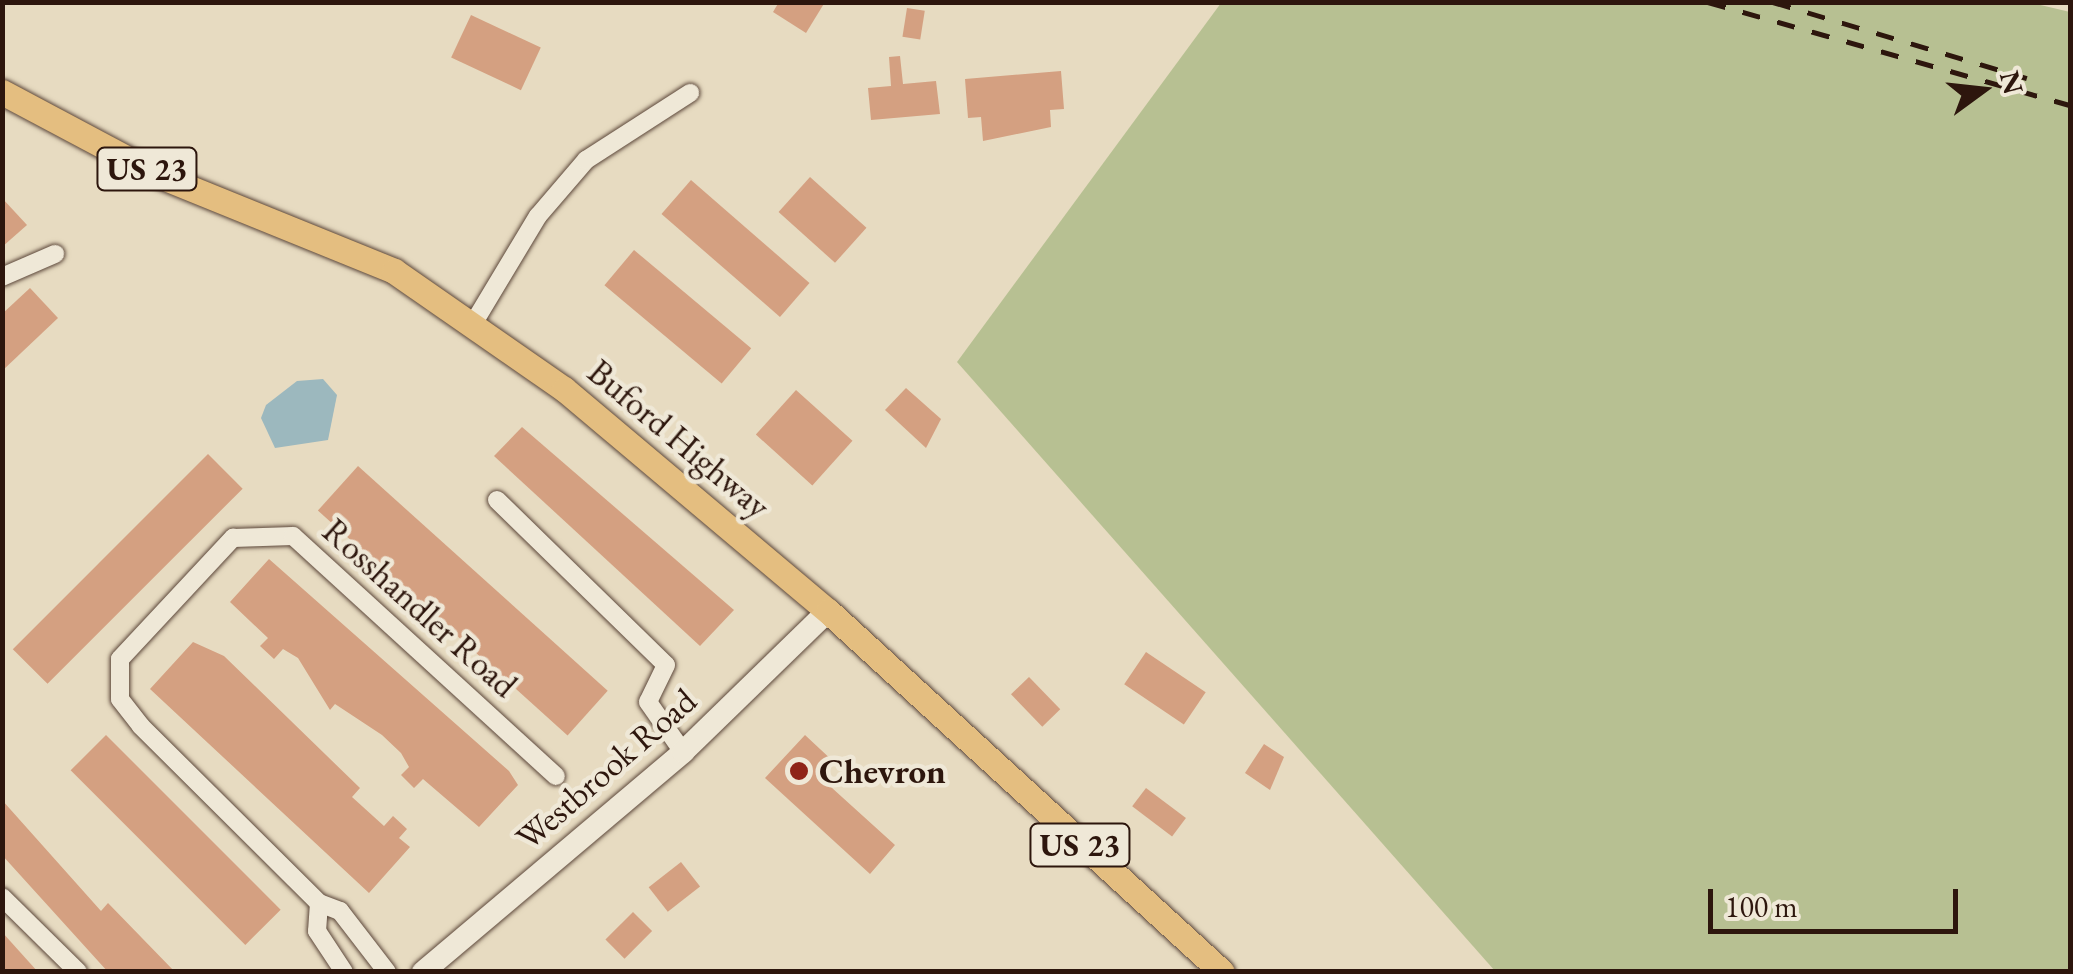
<!DOCTYPE html>
<style>
body{margin:0}
#map{position:relative;width:2073px;height:974px;overflow:hidden;background:#e7dbc1;font-family:"EB Garamond",serif}
div>[style]{position:absolute}
.green>*{inset:0;background:#b7c092}
.water>*{inset:0;background:#9cb8be}
.building>*{inset:0;background:#d4a081;transform-origin:0 0}
.roads{filter:drop-shadow(0 0 2px #5c473a) drop-shadow(0 0 2px #5c473a)}
.street>*{height:18px;margin:-9px;padding:0 9px;transform-origin:9px;border-radius:9px;background:#efe8d7}
.secondary>*{height:22px;margin:-11px;padding:0 11px;transform-origin:11px;border-radius:11px;background:#efe8d7}
.primary>*{height:25px;margin:-12.5px;padding:0 12.5px;transform-origin:12.5px;border-radius:12.5px;background:#e4be80}
.rail>*{height:5px;margin-top:-2.5px;transform-origin:0;background:repeating-linear-gradient(90deg,#2d160d 0 18px,transparent 0 36px)}
.dots>*{width:28px;height:28px;translate:-50% -50%;box-sizing:border-box;border:5px solid #efe8d7;border-radius:50%}
span{translate:-50% -50%;white-space:nowrap;text-align:center;line-height:1.15;-webkit-text-stroke:9px #efe8d7;paint-order:stroke}
.shield-label span{padding:2px 8px;background:#efe8d7;border:2px solid;border-radius:8px;-webkit-text-stroke-width:0}
.shield-label{font-size:32px;color:#2d160d;font-weight:700}
.street-label{font-size:35px;color:#2d160d}
.poi-label{font-size:35px;color:#2d160d;font-weight:700}
.left{translate:0 -50%;text-align:left}
.frame{position:absolute;inset:0;border:5px solid #2d160d;pointer-events:none}
.north{position:absolute;left:1933px;top:40px;width:100px;height:100px;-webkit-text-stroke:8px #efe8d7;paint-order:stroke;rotate:75deg;font-size:28px;font-weight:700;line-height:40px;text-align:center;color:#2d160d}
.north::after{content:'';display:block;margin:auto;width:35px;height:45px;background:#2d160d;clip-path:polygon(50% 0,100% 100%,50% 72%,0 100%)}
.scale{position:absolute;left:1708px;top:889px;width:250px;height:45px;box-sizing:border-box;border:5px solid #2d160d;border-top:0;padding-left:12px;font-size:30px;line-height:35px;white-space:nowrap;color:#2d160d;-webkit-text-stroke:8px #efe8d7;paint-order:stroke}
</style>
<div id="map">
<div class="green">
<i style="clip-path:polygon(2032px 3px,2070px 12px,2070px 971px,1495px 971px,957px 362px,1221px 3px)"></i>
</div>
<div class="water">
<i style="clip-path:polygon(323px 379px,337px 395px,328px 440px,275px 448px,261px 418px,266px 405px,297px 381px)"></i>
</div>
<div class="building">
<i style="clip-path:polygon(779px 2px,825px 2px,806px 33px,773px 12px)"></i>
<i style="left:907px;top:8px;width:18px;height:29px;rotate:9deg"></i>
<i style="left:471px;top:15px;width:77px;height:47px;rotate:25deg"></i>
<i style="clip-path:polygon(900px 56px,903px 84px,936px 81px,940px 114px,871px 120px,868px 88px,891px 86px,889px 57px)"></i>
<i style="clip-path:polygon(1061px 71px,1064px 109px,1050px 110px,1051px 127px,983px 141px,981px 117px,968px 118px,965px 79px)"></i>
<i style="left:810px;top:177px;width:76px;height:47px;rotate:42deg"></i>
<i style="left:691px;top:180px;width:157px;height:45px;rotate:41deg"></i>
<i style="clip-path:polygon(2px 198px,27px 225px,2px 247px)"></i>
<i style="left:634px;top:250px;width:153px;height:46px;rotate:40deg"></i>
<i style="clip-path:polygon(30px 288px,58px 318px,2px 371px,2px 314px)"></i>
<i style="clip-path:polygon(906px 388px,941px 419px,926px 448px,885px 410px)"></i>
<i style="left:796px;top:390px;width:76px;height:60px;rotate:42deg"></i>
<i style="clip-path:polygon(522px 427px,734px 610px,700px 646px,494px 456px)"></i>
<i style="left:208px;top:454px;width:49px;height:276px;rotate:45deg"></i>
<i style="left:358px;top:466px;width:336px;height:60px;rotate:42deg"></i>
<i style="clip-path:polygon(269px 559px,509px 771px,518px 785px,479px 827px,423px 779px,414px 788px,401px 775px,409px 767px,401px 753px,382px 735px,335px 704px,330px 710px,298px 658px,283px 649px,274px 659px,260px 646px,268px 638px,230px 602px)"></i>
<i style="clip-path:polygon(193px 642px,224px 656px,360px 788px,352px 797px,384px 826px,393px 816px,407px 829px,399px 838px,410px 847px,369px 893px,150px 689px)"></i>
<i style="left:1146px;top:652px;width:72px;height:39px;rotate:34deg"></i>
<i style="left:1029px;top:677px;width:45px;height:25px;rotate:46deg"></i>
<i style="left:106px;top:735px;width:247px;height:50px;rotate:45deg"></i>
<i style="clip-path:polygon(805px 735px,835px 763px,821px 778px,895px 845px,870px 874px,765px 778px)"></i>
<i style="clip-path:polygon(1264px 744px,1284px 757px,1270px 790px,1245px 773px)"></i>
<i style="left:1146px;top:788px;width:50px;height:23px;rotate:37deg"></i>
<i style="clip-path:polygon(2px 800px,101px 911px,108px 903px,175px 972px,108px 972px,2px 855px)"></i>
<i style="left:681px;top:862px;width:31px;height:41px;rotate:52deg"></i>
<i style="left:633px;top:912px;width:27px;height:39px;rotate:45deg"></i>
<i style="clip-path:polygon(2px 932px,38px 972px,2px 972px)"></i>
</div>
<div class="roads">
<div class="street">
<i style="left:2px;top:277px;width:58px;rotate:-23.5deg"></i>
<i style="left:473px;top:324px;width:126px;rotate:-59deg"></i>
<i style="left:538px;top:216px;width:74px;rotate:-49.4deg"></i>
<i style="left:586px;top:160px;width:124px;rotate:-32.8deg"></i>
<i style="left:497px;top:500px;width:236px;rotate:44.3deg"></i>
<i style="left:666px;top:665px;width:41px;rotate:115.9deg"></i>
<i style="left:648px;top:702px;width:61px;rotate:55deg"></i>
<i style="left:2px;top:897px;width:107px;rotate:44.6deg"></i>
<i style="left:319px;top:903px;width:28px;rotate:94deg"></i>
<i style="left:317px;top:931px;width:49px;rotate:56.6deg"></i>
<i style="left:387px;top:972px;width:77px;rotate:-127.6deg"></i>
<i style="left:340px;top:911px;width:22px;rotate:-159deg"></i>
<i style="left:319px;top:903px;width:251px;rotate:-135.2deg"></i>
<i style="left:141px;top:726px;width:34px;rotate:-128deg"></i>
<i style="left:120px;top:699px;width:40px;rotate:-90deg"></i>
<i style="left:120px;top:659px;width:166px;rotate:-47deg"></i>
<i style="left:233px;top:538px;width:60px;rotate:-1.9deg"></i>
<i style="left:293px;top:536px;width:356px;rotate:42.4deg"></i>
</div>
<div class="secondary">
<i style="left:423px;top:972px;width:341px;rotate:-40.2deg"></i>
<i style="left:683px;top:752px;width:202px;rotate:-44.2deg"></i>
</div>
<div class="primary">
<i style="left:2px;top:92px;width:177px;rotate:28deg"></i>
<i style="left:158px;top:175px;width:255px;rotate:22.1deg"></i>
<i style="left:394px;top:271px;width:207px;rotate:34.8deg"></i>
<i style="left:564px;top:389px;width:345px;rotate:40.1deg"></i>
<i style="left:828px;top:611px;width:534px;rotate:42.5deg"></i>
</div>
</div>
<div class="rail">
<i style="left:1708px;top:2px;width:376px;rotate:15.9deg"></i>
<i style="left:1773px;top:2px;width:265px;rotate:16.7deg"></i>
</div>
<div class="dots">
<i style="left:799px;top:771px;background:#8f2418"></i>
</div>
<div class="shield-label">
<span style="left:147px;top:169px">US 23</span>
<span style="left:1080px;top:845px">US 23</span>
</div>
<div class="street-label">
<span style="left:679px;top:439px;rotate:40deg">Buford Highway</span>
<span style="left:420px;top:608px;rotate:42deg">Rosshandler Road</span>
<span style="left:606px;top:769px;rotate:-41deg">Westbrook Road</span>
</div>
<div class="poi-label">
<span class="left" style="left:819px;top:771px">Chevron</span>
</div>
<div class="frame"></div>
<div class="north">N</div>
<div class="scale">100 m</div>
</div>
